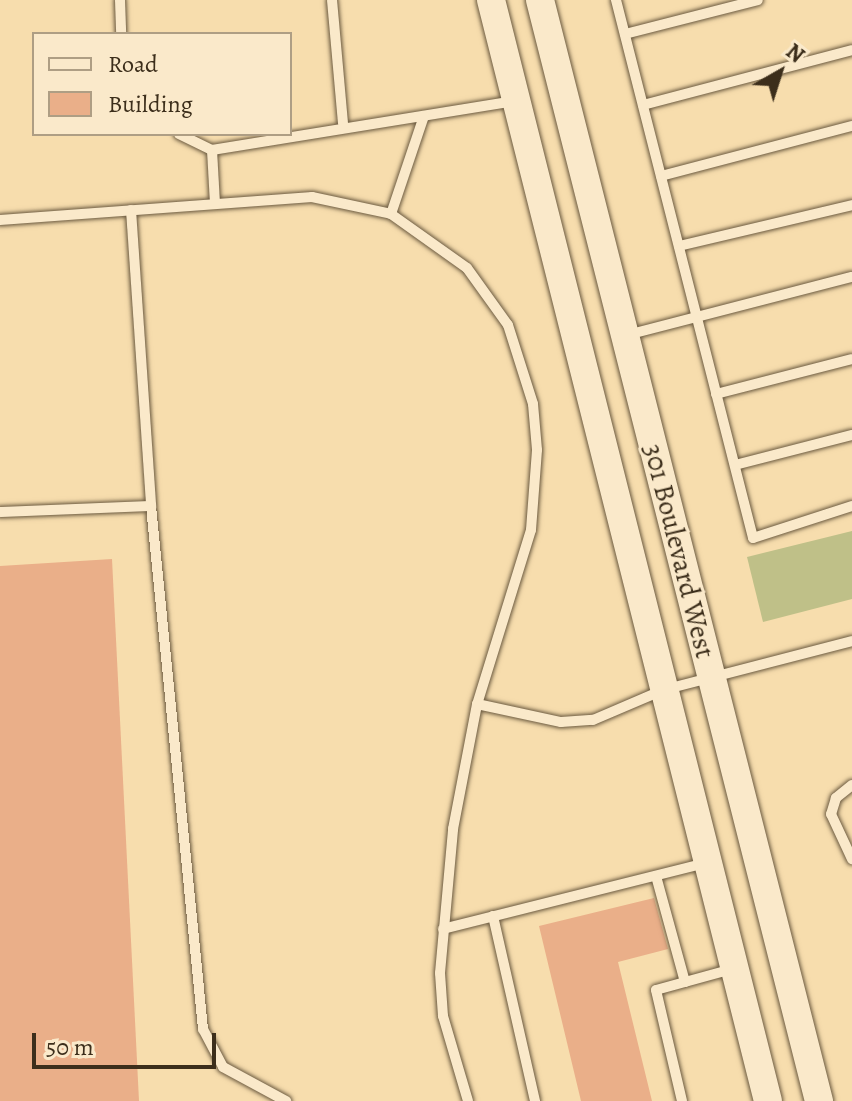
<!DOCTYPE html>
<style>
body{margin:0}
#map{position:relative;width:852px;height:1101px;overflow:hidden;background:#f7ddad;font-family:Alegreya,serif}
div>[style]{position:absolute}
.green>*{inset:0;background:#bfc088}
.building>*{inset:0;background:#eaaf89}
.roads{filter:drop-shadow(0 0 2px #6b5a40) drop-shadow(0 0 2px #6b5a40)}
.lane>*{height:10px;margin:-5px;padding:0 5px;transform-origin:5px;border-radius:5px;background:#fae9ca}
.secondary>*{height:28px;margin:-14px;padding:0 14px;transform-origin:14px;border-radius:14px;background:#fae9ca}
span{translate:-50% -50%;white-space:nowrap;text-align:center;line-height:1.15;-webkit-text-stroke:6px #fae9ca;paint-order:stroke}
.street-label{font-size:28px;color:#3c2e1b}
.legend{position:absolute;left:32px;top:32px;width:260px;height:104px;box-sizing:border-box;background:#fae9ca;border:2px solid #ae9e84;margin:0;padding:10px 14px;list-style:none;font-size:24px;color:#3c2e1b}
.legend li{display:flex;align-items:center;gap:16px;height:40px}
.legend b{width:40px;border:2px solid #ae9e84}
.north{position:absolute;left:740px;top:32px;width:80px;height:80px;-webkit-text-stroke:6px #fae9ca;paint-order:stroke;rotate:39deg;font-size:22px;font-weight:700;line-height:32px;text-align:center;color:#3c2e1b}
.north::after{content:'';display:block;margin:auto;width:28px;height:36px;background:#3c2e1b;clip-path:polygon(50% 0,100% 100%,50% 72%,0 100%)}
.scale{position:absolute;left:32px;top:1033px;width:184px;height:36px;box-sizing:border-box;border:4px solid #3c2e1b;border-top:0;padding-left:10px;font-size:24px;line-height:28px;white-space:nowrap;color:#3c2e1b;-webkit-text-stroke:6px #fae9ca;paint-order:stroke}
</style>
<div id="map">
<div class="green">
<i style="clip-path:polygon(852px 531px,852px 599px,763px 622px,747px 557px)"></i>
</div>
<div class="building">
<i style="clip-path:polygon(112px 559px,139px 1101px,0 1101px,0 566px)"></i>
<i style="clip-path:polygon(654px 898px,668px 949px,618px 962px,652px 1101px,581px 1101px,539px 926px)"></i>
</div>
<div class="roads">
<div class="lane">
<i style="left:120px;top:0;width:34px;rotate:88deg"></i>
<i style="left:332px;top:0;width:124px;rotate:84.9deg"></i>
<i style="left:616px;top:0;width:555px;rotate:75.71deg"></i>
<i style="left:753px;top:538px;width:104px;rotate:-17.9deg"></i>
<i style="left:625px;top:34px;width:137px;rotate:-14.3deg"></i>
<i style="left:643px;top:105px;width:216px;rotate:-14.7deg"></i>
<i style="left:179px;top:134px;width:37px;rotate:26deg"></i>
<i style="left:212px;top:150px;width:305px;rotate:-9.2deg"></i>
<i style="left:212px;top:150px;width:53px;rotate:86.8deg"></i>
<i style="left:661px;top:176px;width:197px;rotate:-14.7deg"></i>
<i style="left:131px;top:210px;width:297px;rotate:86.1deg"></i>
<i style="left:391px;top:214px;width:103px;rotate:-71.4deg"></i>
<i style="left:0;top:220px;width:313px;rotate:-4.2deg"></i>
<i style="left:312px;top:197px;width:81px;rotate:12.1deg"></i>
<i style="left:391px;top:214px;width:93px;rotate:35.4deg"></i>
<i style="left:467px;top:268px;width:70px;rotate:54.3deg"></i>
<i style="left:508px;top:325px;width:83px;rotate:72.4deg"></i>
<i style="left:533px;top:404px;width:46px;rotate:85deg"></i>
<i style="left:537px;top:450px;width:80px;rotate:94.3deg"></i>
<i style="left:531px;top:530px;width:182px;rotate:107.2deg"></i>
<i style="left:477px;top:704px;width:86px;rotate:12.1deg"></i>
<i style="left:561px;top:722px;width:32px;rotate:-4deg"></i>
<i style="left:593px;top:720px;width:76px;rotate:-23.2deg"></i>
<i style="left:663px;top:690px;width:195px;rotate:-14.5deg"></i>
<i style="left:679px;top:246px;width:178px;rotate:-13.3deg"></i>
<i style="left:627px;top:335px;width:232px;rotate:-14.5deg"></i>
<i style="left:716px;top:394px;width:140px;rotate:-14.4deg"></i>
<i style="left:735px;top:465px;width:121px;rotate:-14.4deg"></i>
<i style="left:0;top:512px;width:151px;rotate:-2.3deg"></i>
<i style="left:151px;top:506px;width:526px;rotate:84.32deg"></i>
<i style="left:203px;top:1029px;width:43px;rotate:62.2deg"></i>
<i style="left:223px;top:1067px;width:72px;rotate:28.4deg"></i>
<i style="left:852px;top:785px;width:21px;rotate:141deg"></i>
<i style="left:836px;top:798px;width:17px;rotate:107deg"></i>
<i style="left:831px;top:814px;width:50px;rotate:65deg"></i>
<i style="left:656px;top:876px;width:110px;rotate:74.7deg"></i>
<i style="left:493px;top:916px;width:190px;rotate:77.2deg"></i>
<i style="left:443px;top:929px;width:270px;rotate:-14.1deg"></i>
<i style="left:468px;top:1101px;width:89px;rotate:-106.4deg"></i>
<i style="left:443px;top:1016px;width:43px;rotate:-94deg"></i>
<i style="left:440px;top:973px;width:145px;rotate:-84.8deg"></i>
<i style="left:453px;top:829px;width:127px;rotate:-79.1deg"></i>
<i style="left:682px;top:1101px;width:114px;rotate:-103.2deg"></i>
<i style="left:656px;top:990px;width:79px;rotate:-15.4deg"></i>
</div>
<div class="secondary">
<i style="left:491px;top:0;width:1135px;rotate:75.88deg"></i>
<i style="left:540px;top:0;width:1136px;rotate:75.78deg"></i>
</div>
</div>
<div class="street-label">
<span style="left:679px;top:551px;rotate:76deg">301 Boulevard West</span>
</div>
<ul class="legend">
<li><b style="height:10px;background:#fae9ca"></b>Road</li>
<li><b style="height:22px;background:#eaaf89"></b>Building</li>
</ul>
<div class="north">N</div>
<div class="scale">50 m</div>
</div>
